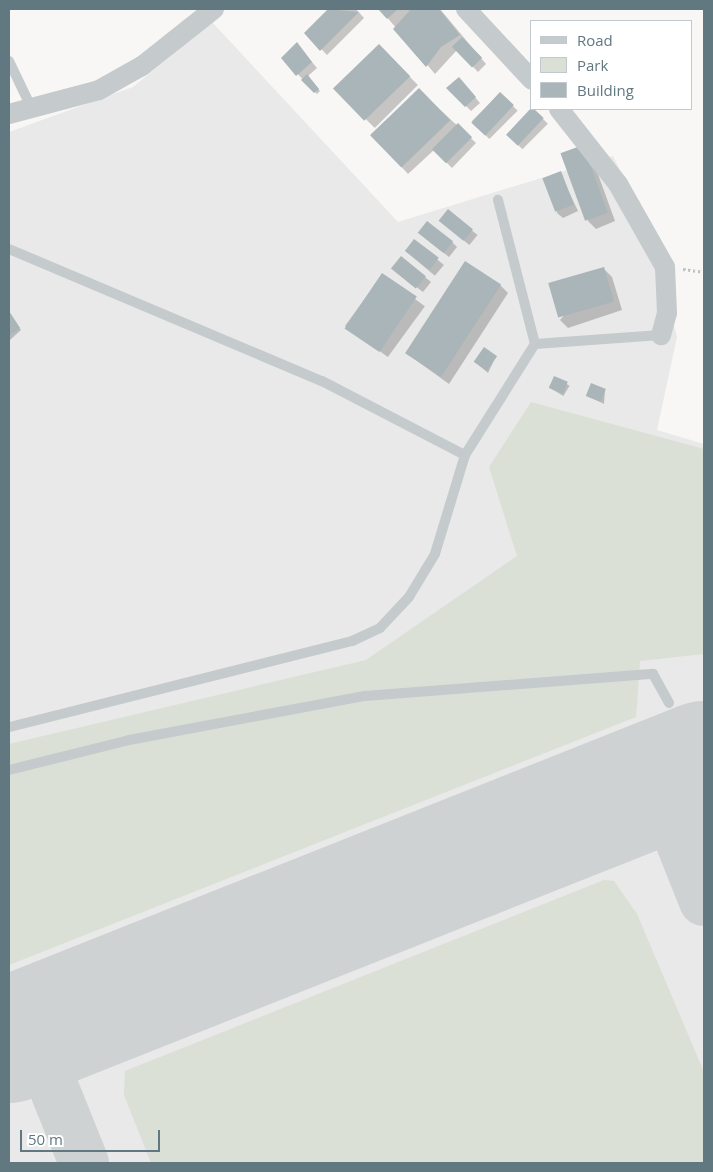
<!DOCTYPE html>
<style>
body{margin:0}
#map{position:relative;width:713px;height:1172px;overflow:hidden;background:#f8f7f5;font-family:"Open Sans",sans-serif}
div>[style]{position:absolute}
.built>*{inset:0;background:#e8e9e8}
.green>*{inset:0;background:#dae0d5}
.shadow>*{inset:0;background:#0003;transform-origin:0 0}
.taxiway>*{height:50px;margin:-25px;padding:0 25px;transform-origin:25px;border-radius:25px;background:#ced2d2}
.runway>*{height:126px;margin:-63px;padding:0 63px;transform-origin:63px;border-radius:63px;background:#ced2d2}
.building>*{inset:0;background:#a9b5b8;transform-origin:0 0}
.path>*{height:3px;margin-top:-1.5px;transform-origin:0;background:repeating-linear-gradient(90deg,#bec2c3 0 2.5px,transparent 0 5px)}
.service>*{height:10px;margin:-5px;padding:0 5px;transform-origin:5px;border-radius:5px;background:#c5cacc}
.minor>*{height:20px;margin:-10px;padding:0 10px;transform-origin:10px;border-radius:10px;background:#c5cacc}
span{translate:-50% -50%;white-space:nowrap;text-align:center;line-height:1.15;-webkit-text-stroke:5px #fff;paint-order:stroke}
.frame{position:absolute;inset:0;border:10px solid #617881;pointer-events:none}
.legend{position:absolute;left:530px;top:20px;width:162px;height:90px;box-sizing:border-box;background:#fff;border:1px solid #c0c9cd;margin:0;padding:6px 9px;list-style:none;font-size:15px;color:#617881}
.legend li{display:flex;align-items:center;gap:10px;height:25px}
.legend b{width:25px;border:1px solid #c0c9cd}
.scale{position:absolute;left:20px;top:1130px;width:140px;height:22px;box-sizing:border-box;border:2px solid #617881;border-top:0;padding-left:6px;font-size:15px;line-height:18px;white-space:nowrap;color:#617881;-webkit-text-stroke:4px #fff;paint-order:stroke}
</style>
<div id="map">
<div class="built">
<i style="clip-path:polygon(212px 22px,398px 222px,613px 156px,650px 229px,677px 337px,657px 430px,704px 444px,704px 1163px,9px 1163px,9px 132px,133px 87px)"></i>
</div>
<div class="green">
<i style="clip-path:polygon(531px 402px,704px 449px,704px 654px,640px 661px,636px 717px,9px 965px,9px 744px,366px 660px,517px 556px,489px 467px)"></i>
<i style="clip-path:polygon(604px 880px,614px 881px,637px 914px,704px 1072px,704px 1163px,151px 1163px,124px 1095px,125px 1071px)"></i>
</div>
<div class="shadow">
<i style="clip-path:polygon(330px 9px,356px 9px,364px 18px,327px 55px,306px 33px)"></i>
<i style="clip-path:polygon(380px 9px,440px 9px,486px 64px,478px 72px,457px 50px,435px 74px)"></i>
<i style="clip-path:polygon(297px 44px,317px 68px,308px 76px,320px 91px,317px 94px,282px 58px)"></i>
<i style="left:379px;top:46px;width:55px;height:61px;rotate:45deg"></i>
<i style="clip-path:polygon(464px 84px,480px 103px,471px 111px,448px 88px)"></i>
<i style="clip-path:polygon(419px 90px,476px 143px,452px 168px,434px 150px,408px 174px,371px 134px)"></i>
<i style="left:500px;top:93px;width:25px;height:40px;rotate:45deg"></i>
<i style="left:533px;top:109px;width:21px;height:36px;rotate:45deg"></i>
<i style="clip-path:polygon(591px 155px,615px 221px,596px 229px,588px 221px)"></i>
<i style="clip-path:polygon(560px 173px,578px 211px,563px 218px,557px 213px)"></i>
<i style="left:448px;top:211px;width:38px;height:13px;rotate:39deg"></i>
<i style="clip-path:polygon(419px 233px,452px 242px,457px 247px,449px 257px)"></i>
<i style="left:414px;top:240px;width:39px;height:14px;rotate:40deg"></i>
<i style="clip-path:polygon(604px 269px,612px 277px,622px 310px,568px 328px,560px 320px)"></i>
<i style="clip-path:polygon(398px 273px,425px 277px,431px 282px,423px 292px)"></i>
<i style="left:382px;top:275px;width:53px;height:63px;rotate:36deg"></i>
<i style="clip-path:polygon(500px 285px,508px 293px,449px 384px,406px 353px)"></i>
<i style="clip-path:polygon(9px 312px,21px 330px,10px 340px,9px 339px)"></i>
<i style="clip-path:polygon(496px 356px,488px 373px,474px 361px)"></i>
<i style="left:555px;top:377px;width:17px;height:12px;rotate:31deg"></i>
<i style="clip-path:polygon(605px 390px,604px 404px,587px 395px)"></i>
</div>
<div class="taxiway">
<i style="left:657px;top:783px;width:127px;rotate:68.3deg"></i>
<i style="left:31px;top:1031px;width:142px;rotate:68.1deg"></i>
</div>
<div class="runway">
<i style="left:9px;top:1040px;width:748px;rotate:-21.66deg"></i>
</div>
<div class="building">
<i style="clip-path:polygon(328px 9px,359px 12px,320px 51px,304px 33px)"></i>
<i style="clip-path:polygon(378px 9px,398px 9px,387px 19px)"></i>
<i style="clip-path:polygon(411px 9px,439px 9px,460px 35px,441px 47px,426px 67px,393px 29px)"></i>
<i style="left:462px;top:37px;width:29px;height:14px;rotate:46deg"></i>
<i style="clip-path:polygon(297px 42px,312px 62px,296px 76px,281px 58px)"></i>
<i style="left:379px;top:44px;width:45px;height:64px;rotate:46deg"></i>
<i style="clip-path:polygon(307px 74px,319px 89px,314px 93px,301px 80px)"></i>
<i style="clip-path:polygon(459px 77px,476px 97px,465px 107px,446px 88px)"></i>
<i style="left:419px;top:88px;width:45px;height:68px;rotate:46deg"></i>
<i style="left:500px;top:92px;width:19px;height:42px;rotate:43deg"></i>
<i style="left:532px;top:107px;width:16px;height:38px;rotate:43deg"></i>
<i style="left:458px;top:123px;width:20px;height:37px;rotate:45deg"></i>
<i style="left:583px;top:145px;width:72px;height:24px;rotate:70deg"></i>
<i style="left:561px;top:171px;width:36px;height:20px;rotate:69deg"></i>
<i style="left:448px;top:209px;width:32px;height:15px;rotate:39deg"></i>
<i style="left:427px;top:221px;width:33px;height:15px;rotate:38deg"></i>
<i style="left:414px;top:239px;width:31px;height:15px;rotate:37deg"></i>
<i style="left:401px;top:256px;width:32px;height:16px;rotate:39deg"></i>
<i style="left:465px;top:261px;width:43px;height:110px;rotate:33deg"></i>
<i style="left:604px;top:267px;width:36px;height:58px;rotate:74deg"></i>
<i style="left:382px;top:273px;width:42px;height:67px;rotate:34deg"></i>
<i style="clip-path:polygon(9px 311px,20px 328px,9px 336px)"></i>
<i style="left:484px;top:347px;width:16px;height:18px;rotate:35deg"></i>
<i style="left:554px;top:376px;width:15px;height:13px;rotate:23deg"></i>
<i style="left:591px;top:383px;width:16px;height:14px;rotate:22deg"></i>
</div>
<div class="path">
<i style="left:683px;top:269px;width:21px;rotate:8deg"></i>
</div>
<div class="service">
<i style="left:9px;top:61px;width:51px;rotate:64.4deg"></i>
<i style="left:9px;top:249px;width:340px;rotate:22.9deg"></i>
<i style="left:322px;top:381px;width:161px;rotate:27.4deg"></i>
<i style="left:465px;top:455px;width:103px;rotate:106.9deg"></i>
<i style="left:435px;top:554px;width:50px;rotate:121.2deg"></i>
<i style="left:409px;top:597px;width:42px;rotate:133.1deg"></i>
<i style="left:380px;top:628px;width:31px;rotate:155deg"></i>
<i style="left:352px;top:641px;width:354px;rotate:165.9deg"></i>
<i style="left:535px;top:344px;width:126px;rotate:-4.1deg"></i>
<i style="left:465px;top:455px;width:131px;rotate:-57.8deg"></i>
<i style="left:535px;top:344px;width:149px;rotate:-104.4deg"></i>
<i style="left:9px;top:770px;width:124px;rotate:-14deg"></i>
<i style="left:129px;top:740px;width:240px;rotate:-10.6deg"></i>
<i style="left:365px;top:696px;width:289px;rotate:-4.4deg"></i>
<i style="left:653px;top:674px;width:33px;rotate:61deg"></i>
</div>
<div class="minor">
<i style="left:466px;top:9px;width:97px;rotate:47.1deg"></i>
<i style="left:559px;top:109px;width:95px;rotate:51.8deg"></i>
<i style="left:618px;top:184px;width:95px;rotate:60.5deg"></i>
<i style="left:665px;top:267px;width:46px;rotate:87.5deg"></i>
<i style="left:667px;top:313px;width:23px;rotate:105deg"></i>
<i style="left:9px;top:114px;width:93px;rotate:-14.9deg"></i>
<i style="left:99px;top:90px;width:49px;rotate:-29.2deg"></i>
<i style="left:142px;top:66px;width:92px;rotate:-38.4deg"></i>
</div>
<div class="frame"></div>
<ul class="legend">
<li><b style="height:6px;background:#c5cacc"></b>Road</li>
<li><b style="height:14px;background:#dae0d5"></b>Park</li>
<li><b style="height:14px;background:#a9b5b8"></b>Building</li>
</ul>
<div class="scale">50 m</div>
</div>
